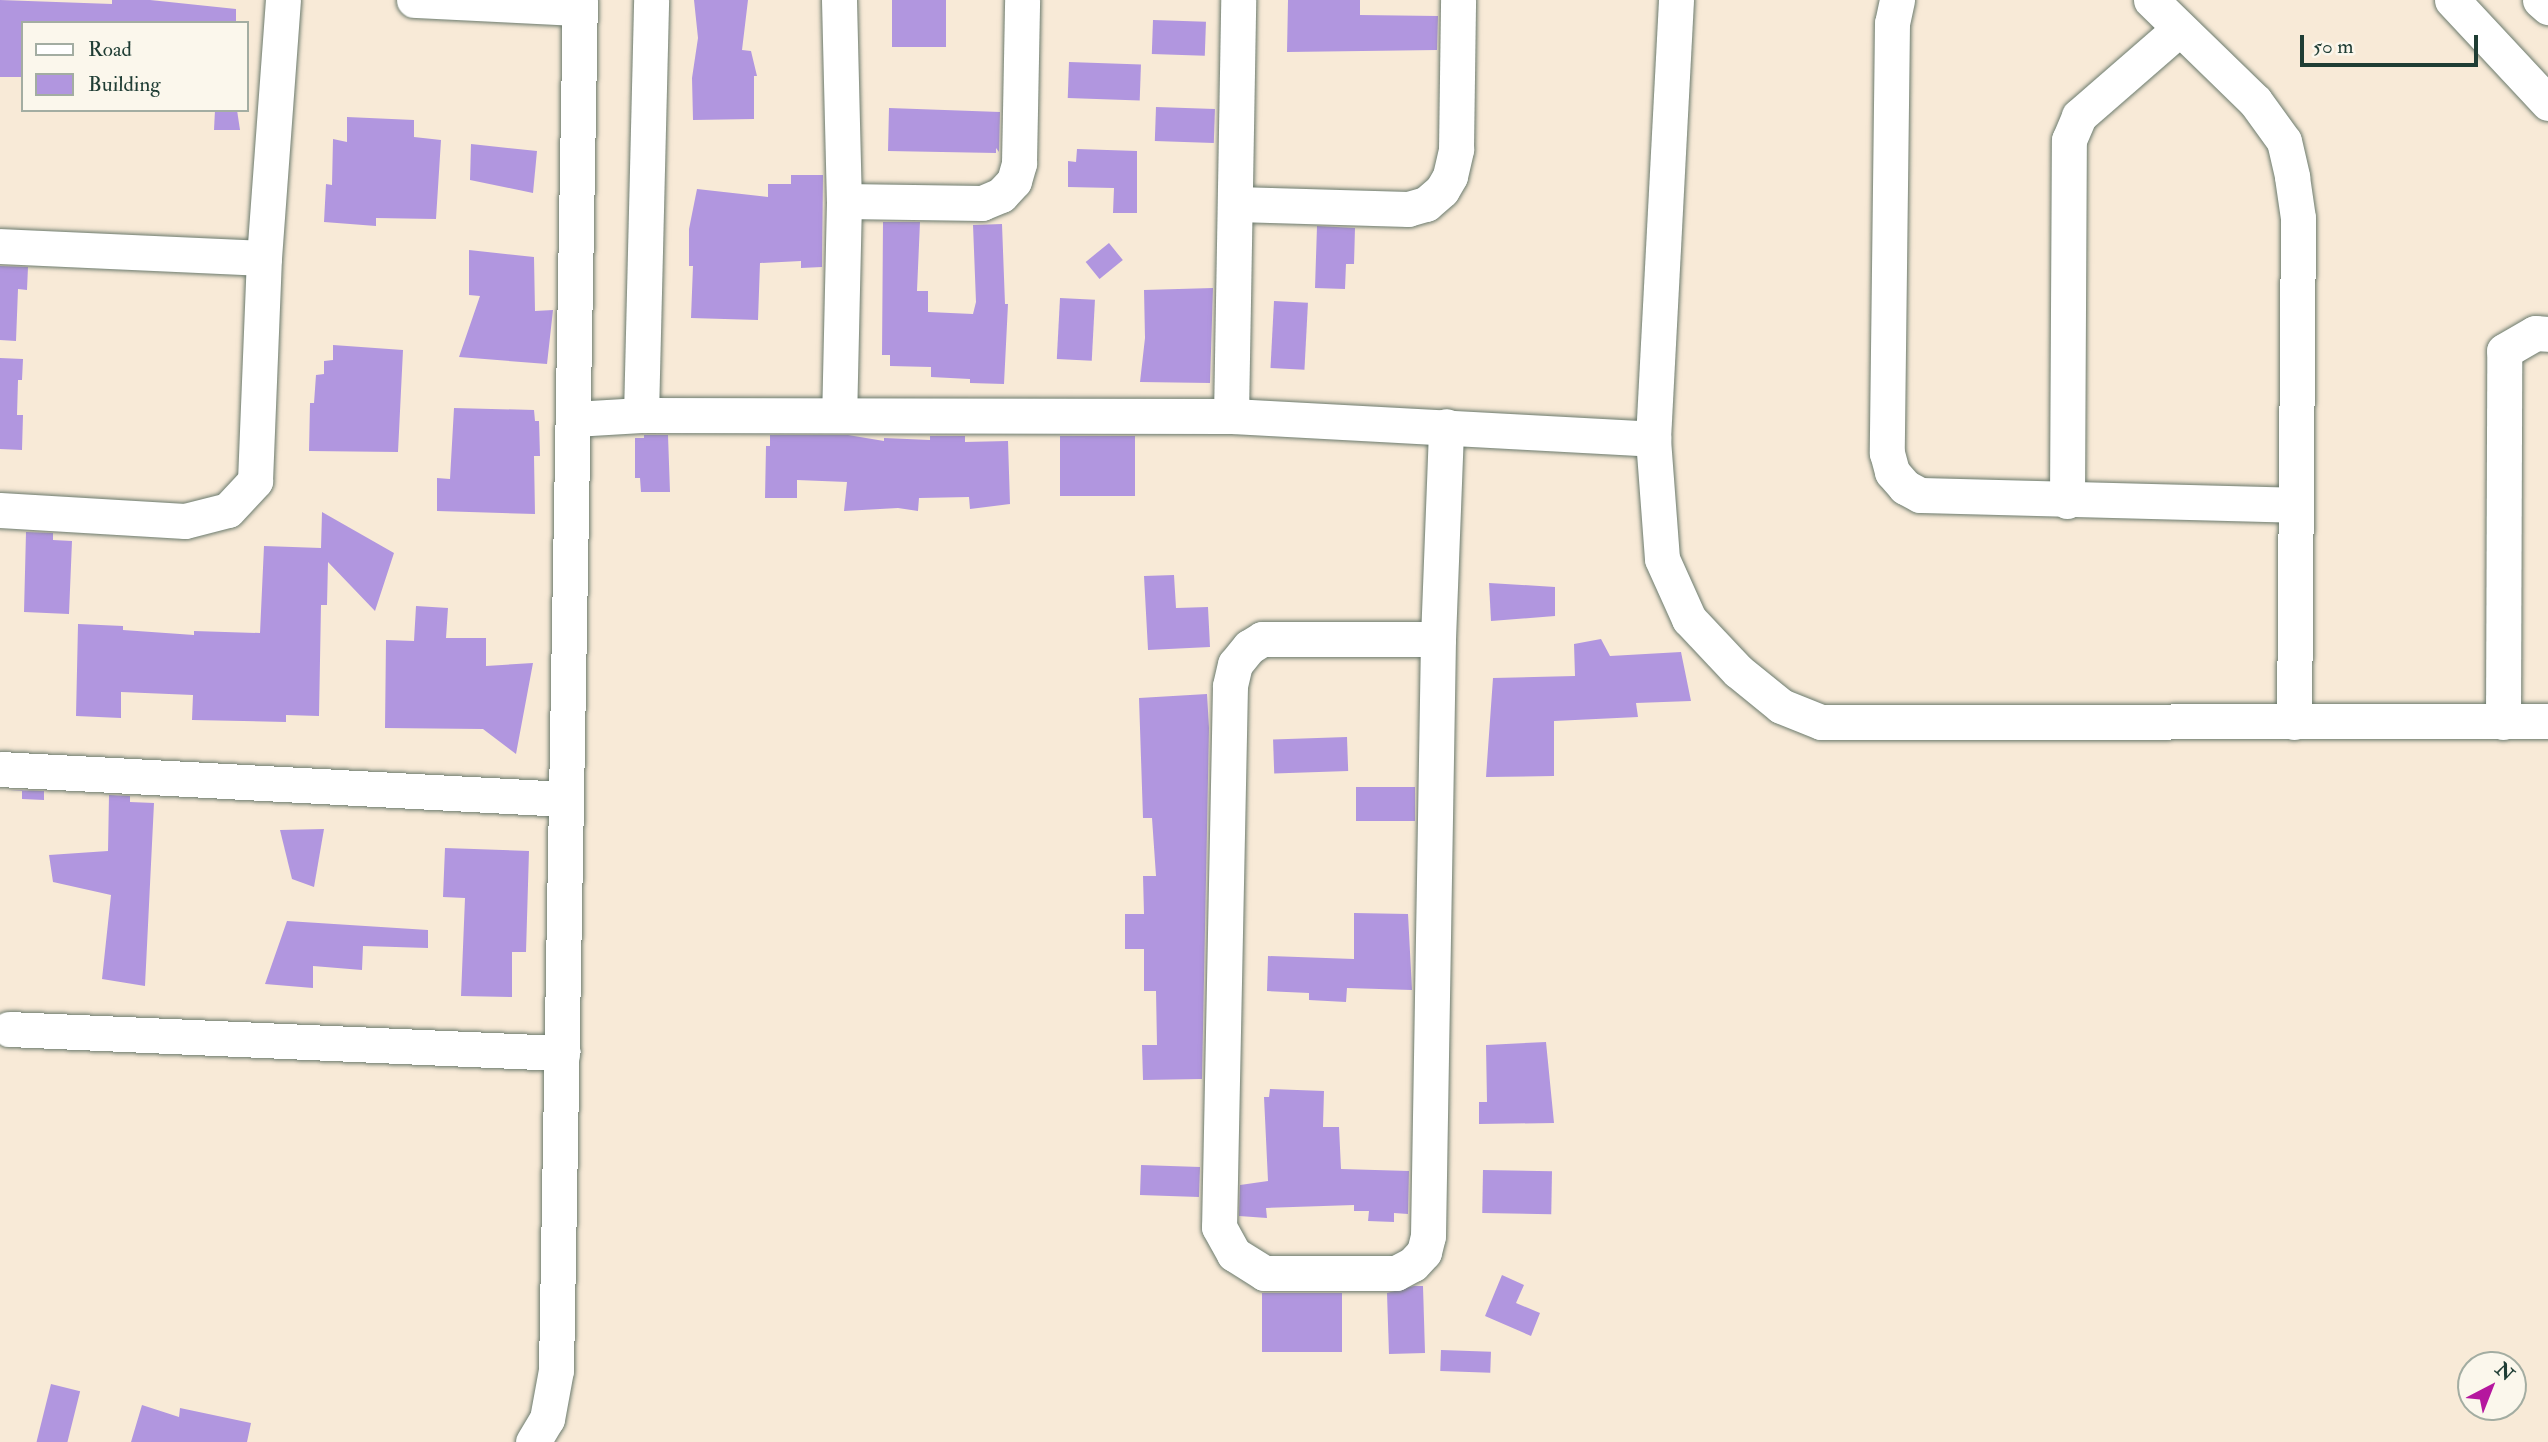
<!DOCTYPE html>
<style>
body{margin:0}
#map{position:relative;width:2548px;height:1442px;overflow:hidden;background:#f8ead7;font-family:"IM FELL Double Pica",serif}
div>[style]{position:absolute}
.building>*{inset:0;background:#b196df;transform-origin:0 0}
.roads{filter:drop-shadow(0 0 2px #6b7a6d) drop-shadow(0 0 2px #6b7a6d)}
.minor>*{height:35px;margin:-17.5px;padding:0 17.5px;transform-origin:17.5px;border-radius:17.5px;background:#fff}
span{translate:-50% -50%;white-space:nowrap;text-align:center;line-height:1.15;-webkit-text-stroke:5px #fbf7ec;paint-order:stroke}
.legend{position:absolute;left:21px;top:21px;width:228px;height:91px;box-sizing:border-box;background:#fbf7ec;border:2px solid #a3ada2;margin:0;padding:9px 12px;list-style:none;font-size:21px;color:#1f3d34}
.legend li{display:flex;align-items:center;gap:14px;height:35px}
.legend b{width:35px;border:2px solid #a3ada2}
.north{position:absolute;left:2457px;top:1351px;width:70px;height:70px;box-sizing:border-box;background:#fbf7ec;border:2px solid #a3ada2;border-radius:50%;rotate:42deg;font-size:19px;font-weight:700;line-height:28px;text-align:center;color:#1f3d34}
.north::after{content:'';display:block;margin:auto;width:24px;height:32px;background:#b5179e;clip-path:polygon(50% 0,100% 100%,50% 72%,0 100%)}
.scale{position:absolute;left:2300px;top:35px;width:178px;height:32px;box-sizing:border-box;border:4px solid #1f3d34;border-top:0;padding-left:9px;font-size:21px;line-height:24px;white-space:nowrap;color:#1f3d34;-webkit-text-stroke:5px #fbf7ec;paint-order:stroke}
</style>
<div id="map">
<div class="building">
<i style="clip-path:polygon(0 0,112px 4px,112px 0,150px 0,236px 9px,236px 23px,23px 23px,23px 77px,0 77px)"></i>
<i style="clip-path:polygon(694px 0,748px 0,742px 50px,751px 51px,757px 76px,754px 76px,754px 119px,693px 120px,692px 78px,698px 38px)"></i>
<i style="left:892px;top:0;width:54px;height:47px"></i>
<i style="clip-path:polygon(1288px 0,1360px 0,1360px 15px,1438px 16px,1437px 50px,1287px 52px)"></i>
<i style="left:1153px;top:20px;width:53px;height:34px;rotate:2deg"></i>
<i style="left:1069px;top:62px;width:72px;height:36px;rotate:2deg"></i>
<i style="left:1156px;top:107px;width:59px;height:34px;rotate:2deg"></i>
<i style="clip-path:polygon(889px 108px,1000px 112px,999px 152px,996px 148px,996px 153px,888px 151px)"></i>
<i style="clip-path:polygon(215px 110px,237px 110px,240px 130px,214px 130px)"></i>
<i style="clip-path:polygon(347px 117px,414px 120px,414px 137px,441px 140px,436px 219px,376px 218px,376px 226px,324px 222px,326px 184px,332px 185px,333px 139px,347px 142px)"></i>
<i style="clip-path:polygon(471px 144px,537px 151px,533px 193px,470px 180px)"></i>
<i style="clip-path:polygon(1077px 149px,1137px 151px,1137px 213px,1113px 213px,1114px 188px,1068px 187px,1068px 161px,1076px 162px)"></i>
<i style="clip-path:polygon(791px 175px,823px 175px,822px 267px,801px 268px,801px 261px,760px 263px,758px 320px,691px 318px,693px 266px,689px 266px,689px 229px,697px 189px,768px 197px,768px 184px,791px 184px)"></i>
<i style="clip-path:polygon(883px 222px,920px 222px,917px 291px,928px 291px,928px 312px,973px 314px,976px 302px,973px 225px,1002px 224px,1005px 304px,1008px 304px,1004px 384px,970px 383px,970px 379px,931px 377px,931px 367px,890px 366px,890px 355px,882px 355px)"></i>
<i style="clip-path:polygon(1317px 226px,1355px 228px,1354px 264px,1346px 264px,1345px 289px,1315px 288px)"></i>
<i style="left:1109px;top:243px;width:22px;height:30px;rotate:51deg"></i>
<i style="clip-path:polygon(469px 250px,534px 257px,535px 311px,553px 310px,547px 364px,459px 357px,480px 296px,469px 295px)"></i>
<i style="clip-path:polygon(0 266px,28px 267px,27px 290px,18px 289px,16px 341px,0 340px)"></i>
<i style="clip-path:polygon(1213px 288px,1210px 383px,1140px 382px,1145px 338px,1144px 290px)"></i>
<i style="left:1060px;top:298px;width:35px;height:61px;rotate:3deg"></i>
<i style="left:1274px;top:301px;width:34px;height:67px;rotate:3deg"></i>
<i style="clip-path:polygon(333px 345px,403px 350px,398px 452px,309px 451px,310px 403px,314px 403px,316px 375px,324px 374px,324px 361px,333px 360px)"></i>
<i style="clip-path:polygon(0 358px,23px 359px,22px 380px,18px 380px,17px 415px,23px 415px,22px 450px,0 449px)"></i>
<i style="clip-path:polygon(454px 408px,534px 410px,535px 421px,539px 421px,540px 456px,534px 456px,535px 514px,437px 511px,437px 478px,450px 479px)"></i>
<i style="clip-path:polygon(644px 435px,668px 435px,670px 492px,641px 492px,640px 478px,635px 478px,635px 438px,644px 438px)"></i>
<i style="clip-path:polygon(770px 435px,848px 435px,884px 441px,884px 438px,930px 440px,930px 436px,965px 436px,965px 442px,1008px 441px,1010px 504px,970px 509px,969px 497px,919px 498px,918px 511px,898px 508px,844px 511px,847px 482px,797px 480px,797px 498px,765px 498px,766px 446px,770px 446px)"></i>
<i style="left:1060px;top:436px;width:75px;height:60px"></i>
<i style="clip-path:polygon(322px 512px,394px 553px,375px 611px,328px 562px,327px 605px,321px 605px,319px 716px,286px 715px,286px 722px,192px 720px,193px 695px,121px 692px,121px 718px,76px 716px,78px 624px,123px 626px,123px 630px,194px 635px,194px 631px,260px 633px,264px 546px,321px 548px)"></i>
<i style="clip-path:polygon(26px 532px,53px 533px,53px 540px,72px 541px,69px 614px,24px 612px)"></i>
<i style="clip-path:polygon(1174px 575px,1176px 608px,1208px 607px,1210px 647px,1148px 650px,1144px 576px)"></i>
<i style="clip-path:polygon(1489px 583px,1555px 587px,1555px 616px,1491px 621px)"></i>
<i style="clip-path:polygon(416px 606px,448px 608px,446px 638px,486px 638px,486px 666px,533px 663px,516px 754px,483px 729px,385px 728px,386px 640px,414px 641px)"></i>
<i style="clip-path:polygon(1601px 639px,1610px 656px,1681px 652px,1691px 701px,1636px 703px,1638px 717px,1554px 721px,1554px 776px,1486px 777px,1493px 678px,1575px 676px,1574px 644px)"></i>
<i style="clip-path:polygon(1207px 694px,1209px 728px,1202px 1079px,1143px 1080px,1142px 1045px,1157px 1045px,1156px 991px,1144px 991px,1144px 949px,1125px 949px,1125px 914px,1144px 914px,1143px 876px,1156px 876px,1152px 818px,1143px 818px,1139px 698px)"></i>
<i style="left:1347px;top:737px;width:34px;height:74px;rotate:88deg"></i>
<i style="left:1356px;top:787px;width:59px;height:34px"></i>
<i style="clip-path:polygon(10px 790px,44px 791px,44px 800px,22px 799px,22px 791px)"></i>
<i style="clip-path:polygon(109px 795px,130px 796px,130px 802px,154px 803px,145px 986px,102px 979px,111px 895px,53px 882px,49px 855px,108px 851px)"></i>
<i style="clip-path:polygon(324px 829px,314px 887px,292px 879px,280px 830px)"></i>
<i style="clip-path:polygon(445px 848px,529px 851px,526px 952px,512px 952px,512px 997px,461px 996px,465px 898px,443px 897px)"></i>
<i style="clip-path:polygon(1354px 913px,1408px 914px,1412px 990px,1347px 988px,1346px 1002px,1309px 1000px,1309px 993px,1267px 991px,1268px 956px,1354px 959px)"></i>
<i style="clip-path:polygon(287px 921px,428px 930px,428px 948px,363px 946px,362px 970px,313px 966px,313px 988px,265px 984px)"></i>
<i style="clip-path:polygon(1546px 1042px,1554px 1123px,1479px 1124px,1479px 1102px,1487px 1102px,1486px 1045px)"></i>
<i style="clip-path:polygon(1270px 1089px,1324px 1091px,1323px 1127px,1339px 1127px,1341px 1169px,1409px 1171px,1408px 1214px,1394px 1213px,1394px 1222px,1368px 1221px,1369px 1211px,1354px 1211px,1354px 1205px,1266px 1208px,1267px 1218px,1239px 1216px,1240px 1185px,1268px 1181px,1264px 1097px,1269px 1097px)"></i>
<i style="left:1200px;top:1167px;width:30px;height:59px;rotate:92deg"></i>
<i style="left:1483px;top:1170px;width:69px;height:43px;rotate:1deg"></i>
<i style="clip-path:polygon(1502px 1275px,1524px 1285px,1516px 1303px,1540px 1313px,1531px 1336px,1485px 1316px)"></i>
<i style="clip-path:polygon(1414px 1286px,1423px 1286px,1425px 1353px,1389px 1354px,1387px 1293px)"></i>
<i style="left:1262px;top:1293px;width:80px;height:59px"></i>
<i style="left:1441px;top:1350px;width:50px;height:21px;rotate:2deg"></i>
<i style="left:51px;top:1384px;width:30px;height:60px;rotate:14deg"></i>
<i style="clip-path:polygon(142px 1405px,179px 1417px,180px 1408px,251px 1423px,247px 1442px,131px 1442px)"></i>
</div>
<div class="roads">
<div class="minor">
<i style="left:414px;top:0;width:166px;rotate:2.8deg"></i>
<i style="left:839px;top:0;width:201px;rotate:88.6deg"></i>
<i style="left:844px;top:201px;width:214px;rotate:91.3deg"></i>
<i style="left:1897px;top:0;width:24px;rotate:102deg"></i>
<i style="left:1892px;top:23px;width:430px;rotate:90.7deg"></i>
<i style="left:1887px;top:453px;width:20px;rotate:75deg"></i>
<i style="left:1892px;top:472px;width:20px;rotate:49deg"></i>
<i style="left:1905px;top:487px;width:17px;rotate:28deg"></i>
<i style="left:1920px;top:495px;width:376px;rotate:1.5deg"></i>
<i style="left:2151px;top:0;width:145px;rotate:44.2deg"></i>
<i style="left:2255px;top:101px;width:49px;rotate:54.1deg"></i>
<i style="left:2284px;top:141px;width:37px;rotate:77deg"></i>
<i style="left:2292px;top:177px;width:41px;rotate:81.7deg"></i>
<i style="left:2298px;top:218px;width:504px;rotate:90.45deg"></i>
<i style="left:2452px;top:0;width:141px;rotate:47deg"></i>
<i style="left:2540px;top:0;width:11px;rotate:41deg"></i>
<i style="left:844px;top:201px;width:138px;rotate:0.8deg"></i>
<i style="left:982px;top:203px;width:21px;rotate:-23deg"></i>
<i style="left:1001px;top:195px;width:19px;rotate:-47deg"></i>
<i style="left:1014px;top:181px;width:19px;rotate:-74deg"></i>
<i style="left:1019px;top:163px;width:163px;rotate:-88.9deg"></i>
<i style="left:1236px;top:204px;width:172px;rotate:1.7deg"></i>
<i style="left:1408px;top:209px;width:19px;rotate:-16deg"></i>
<i style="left:1426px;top:204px;width:21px;rotate:-41deg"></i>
<i style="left:1442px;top:190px;width:16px;rotate:-60deg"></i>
<i style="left:1450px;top:176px;width:28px;rotate:-77deg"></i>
<i style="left:1456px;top:149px;width:149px;rotate:-89.2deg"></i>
<i style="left:0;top:246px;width:264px;rotate:2.6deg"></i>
<i style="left:641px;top:415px;width:415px;rotate:-88.6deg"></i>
<i style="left:1231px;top:416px;width:416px;rotate:-89deg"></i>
<i style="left:574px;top:419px;width:67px;rotate:-3.4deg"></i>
<i style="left:641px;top:415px;width:590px;rotate:0.1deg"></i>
<i style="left:1231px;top:416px;width:423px;rotate:3.1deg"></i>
<i style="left:1653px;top:439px;width:120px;rotate:85.7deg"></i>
<i style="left:1662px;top:559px;width:66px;rotate:65.8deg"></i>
<i style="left:1689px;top:619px;width:71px;rotate:46.7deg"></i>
<i style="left:1738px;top:671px;width:55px;rotate:39.1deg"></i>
<i style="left:1781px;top:706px;width:43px;rotate:21.8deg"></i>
<i style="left:1821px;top:722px;width:727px;rotate:-0.08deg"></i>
<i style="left:1653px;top:439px;width:440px;rotate:-87deg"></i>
<i style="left:2067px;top:501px;width:361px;rotate:-89.7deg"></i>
<i style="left:2069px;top:140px;width:26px;rotate:-67deg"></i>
<i style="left:2079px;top:116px;width:133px;rotate:-41deg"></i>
<i style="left:0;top:510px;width:185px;rotate:3.4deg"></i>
<i style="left:185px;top:521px;width:44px;rotate:-14.3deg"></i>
<i style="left:228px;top:510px;width:40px;rotate:-47deg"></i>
<i style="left:255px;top:481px;width:223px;rotate:-87.7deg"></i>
<i style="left:264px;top:258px;width:259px;rotate:-85.8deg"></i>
<i style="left:1438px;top:639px;width:176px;rotate:180deg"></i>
<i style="left:1262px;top:639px;width:15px;rotate:148deg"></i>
<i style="left:1249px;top:647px;width:22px;rotate:129deg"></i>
<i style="left:1235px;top:664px;width:23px;rotate:103deg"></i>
<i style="left:1230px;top:686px;width:541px;rotate:91.16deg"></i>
<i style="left:1219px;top:1227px;width:31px;rotate:61deg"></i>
<i style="left:1234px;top:1254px;width:36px;rotate:32deg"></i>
<i style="left:1264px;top:1273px;width:132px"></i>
<i style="left:1396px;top:1273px;width:19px;rotate:-28deg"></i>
<i style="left:1413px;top:1264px;width:16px;rotate:-47deg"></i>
<i style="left:1424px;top:1252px;width:16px;rotate:-76deg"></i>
<i style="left:1428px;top:1236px;width:597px;rotate:-89.04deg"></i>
<i style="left:1438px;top:639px;width:213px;rotate:-87.8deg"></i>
<i style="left:2503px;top:722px;width:371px;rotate:-89.8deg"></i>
<i style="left:2504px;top:351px;width:36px;rotate:-30deg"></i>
<i style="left:2535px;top:333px;width:13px;rotate:4deg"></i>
<i style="left:0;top:769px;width:565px;rotate:3.04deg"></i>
<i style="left:9px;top:1029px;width:554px;rotate:2.49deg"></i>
<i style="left:533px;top:1442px;width:27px;rotate:-59deg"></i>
<i style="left:547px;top:1419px;width:50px;rotate:-79.6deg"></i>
<i style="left:556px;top:1370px;width:1370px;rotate:-89deg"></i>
</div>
</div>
<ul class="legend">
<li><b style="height:9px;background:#fff"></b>Road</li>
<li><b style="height:19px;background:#b196df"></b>Building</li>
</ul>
<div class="north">N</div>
<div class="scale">50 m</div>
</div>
